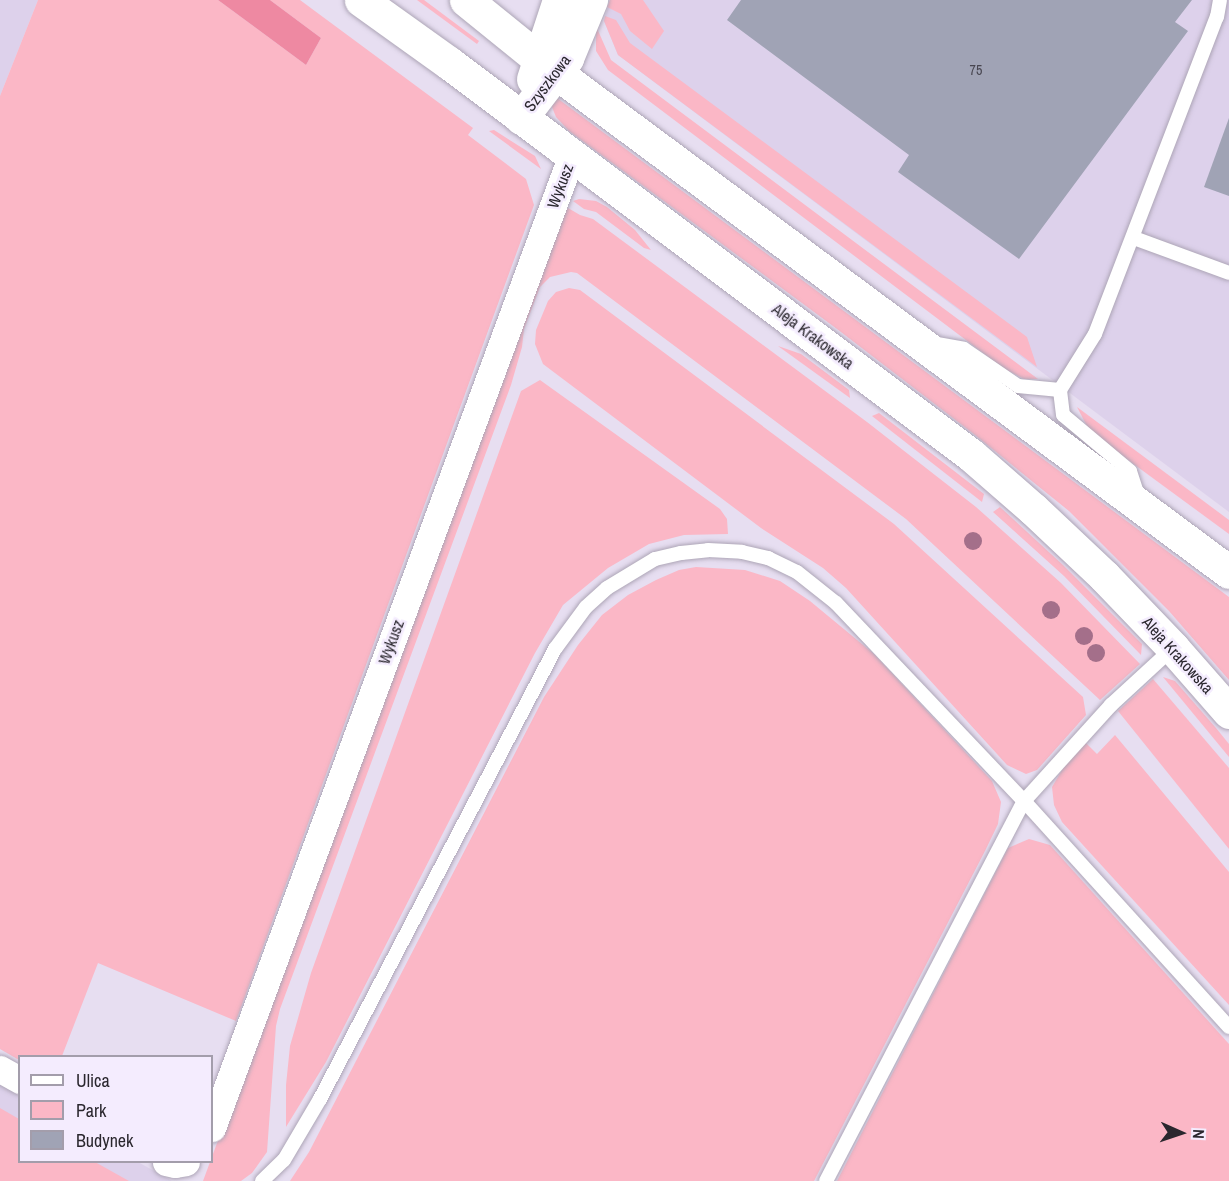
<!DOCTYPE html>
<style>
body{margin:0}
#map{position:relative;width:1229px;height:1181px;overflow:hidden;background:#e7def1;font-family:"Archivo Narrow",sans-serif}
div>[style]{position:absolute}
.built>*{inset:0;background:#ddd1eb}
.green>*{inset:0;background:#fbb7c6}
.forest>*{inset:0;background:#ee89a2}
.building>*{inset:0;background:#a0a3b5}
.roads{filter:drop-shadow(0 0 2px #ada5b6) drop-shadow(0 0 2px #ada5b6)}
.lane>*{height:14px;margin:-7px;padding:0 7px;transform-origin:7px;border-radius:7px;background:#fff}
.street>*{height:27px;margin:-13.5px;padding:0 13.5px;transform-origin:13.5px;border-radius:13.5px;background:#fff}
.secondary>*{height:33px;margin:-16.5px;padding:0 16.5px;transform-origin:16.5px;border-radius:16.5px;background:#fff}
.trees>*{width:18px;height:18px;margin:-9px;border-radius:50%;background:#a46f8a}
span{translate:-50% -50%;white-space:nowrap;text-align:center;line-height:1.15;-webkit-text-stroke:5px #f4ecfe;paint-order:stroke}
.number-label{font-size:14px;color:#484650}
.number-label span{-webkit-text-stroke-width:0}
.street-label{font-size:16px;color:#2a272e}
.legend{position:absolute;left:18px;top:1055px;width:195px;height:108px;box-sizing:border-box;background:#f4ecfe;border:2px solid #a39dab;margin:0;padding:8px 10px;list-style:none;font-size:18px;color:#2a272e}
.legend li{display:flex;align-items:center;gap:12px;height:30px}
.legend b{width:30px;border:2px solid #a39dab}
.north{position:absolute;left:1151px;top:1103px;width:60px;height:60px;-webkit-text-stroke:4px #f4ecfe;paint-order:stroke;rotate:93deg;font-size:16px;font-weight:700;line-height:24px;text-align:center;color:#2a272e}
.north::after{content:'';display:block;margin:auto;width:21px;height:27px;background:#2a272e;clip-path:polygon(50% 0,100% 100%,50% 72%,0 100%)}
</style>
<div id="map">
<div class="built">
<i style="clip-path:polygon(0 0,38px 0,0 96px)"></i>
<i style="clip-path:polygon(610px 0,1229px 0,1229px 512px,618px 55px,604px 21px)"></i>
<i style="clip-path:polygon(0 1084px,19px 1095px,20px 1162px,138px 1162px,172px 1181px,0 1181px)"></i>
</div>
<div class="green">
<i style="clip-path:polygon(38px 0,218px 0,306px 65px,321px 38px,270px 0,300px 0,473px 128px,468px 135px,526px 179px,534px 205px,236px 1021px,98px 963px,62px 1056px,20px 1056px,19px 1060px,0 1049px,0 96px)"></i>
<i style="clip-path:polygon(417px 0,424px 0,479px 41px,477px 44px)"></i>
<i style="clip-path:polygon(610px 0,643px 0,664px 31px,652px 49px,630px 31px,621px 14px,607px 7px)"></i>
<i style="clip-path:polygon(605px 16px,616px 20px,630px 43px,1027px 337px,1037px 367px,618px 55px,604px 21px)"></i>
<i style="clip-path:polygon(596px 26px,611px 60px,1038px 379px,1024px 379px,1003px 368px,608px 70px,596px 51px)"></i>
<i style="clip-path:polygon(553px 95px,1229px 597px,1229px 680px,1169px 611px,1069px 511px,975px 435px,837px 329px,569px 131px,556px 117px,548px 97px)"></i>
<i style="clip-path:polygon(494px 130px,535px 156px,541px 169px,489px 131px)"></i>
<i style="clip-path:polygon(579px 199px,596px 201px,607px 207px,635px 230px,651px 250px,644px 248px,596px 212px,584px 209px,573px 201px)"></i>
<i style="clip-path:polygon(568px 208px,580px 215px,593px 219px,867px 422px,976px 507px,1061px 583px,1140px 664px,1100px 700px,906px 519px,577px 273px,571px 272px,550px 277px,540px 287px,524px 329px,522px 347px,511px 385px,280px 1009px,276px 1026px,267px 1152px,252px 1173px,241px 1181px,203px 1181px,549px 246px,562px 213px)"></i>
<i style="clip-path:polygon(569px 288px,580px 290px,894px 524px,1083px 697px,1086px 715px,1037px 770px,1026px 774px,1007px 765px,846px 588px,823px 568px,761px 528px,543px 364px,535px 344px,536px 330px,548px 301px,556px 292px)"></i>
<i style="clip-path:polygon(778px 346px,801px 354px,849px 390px,850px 398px)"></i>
<i style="clip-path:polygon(540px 380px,720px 509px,727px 519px,728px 534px,684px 535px,649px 544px,608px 568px,563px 605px,535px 653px,326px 1062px,286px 1127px,286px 1085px,290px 1046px,311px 973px,521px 391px)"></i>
<i style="clip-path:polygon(1077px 407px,1229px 520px,1229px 534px,1090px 432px)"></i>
<i style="clip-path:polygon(879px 413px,984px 494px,982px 502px,872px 416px)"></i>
<i style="clip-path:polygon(1000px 507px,1063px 565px,1142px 644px,1141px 655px,1064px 576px,993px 512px)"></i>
<i style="clip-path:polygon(696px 567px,745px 570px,780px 581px,810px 601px,874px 654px,992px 781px,1001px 802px,998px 824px,985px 851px,814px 1181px,290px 1181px,309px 1152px,544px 697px,578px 645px,602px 615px,628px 595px,656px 580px,679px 570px)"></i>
<i style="clip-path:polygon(1163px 677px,1175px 681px,1216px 728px,1229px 744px,1229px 757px)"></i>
<i style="clip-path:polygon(1153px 679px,1229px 768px,1229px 849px,1118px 711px)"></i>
<i style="clip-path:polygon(1115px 735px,1229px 872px,1229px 1005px,1062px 822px,1054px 805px,1052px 787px,1065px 765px,1085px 742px,1097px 754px)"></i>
<i style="clip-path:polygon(1029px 839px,1050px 845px,1229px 1044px,1229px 1181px,837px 1181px,1008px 848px)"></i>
<i style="clip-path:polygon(0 1108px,19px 1119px,20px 1162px,95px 1162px,129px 1181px,0 1181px)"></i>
</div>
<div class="forest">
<i style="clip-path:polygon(218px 0,270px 0,321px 38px,306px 65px)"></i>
</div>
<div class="building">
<i style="clip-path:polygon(741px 0,1192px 0,1175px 22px,1188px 31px,1019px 259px,898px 172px,909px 155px,727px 20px)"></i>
<i style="clip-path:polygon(1229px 118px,1229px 196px,1204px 187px)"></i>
</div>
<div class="roads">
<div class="lane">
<i style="left:1134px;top:238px;width:101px;rotate:20.2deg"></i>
<i style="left:937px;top:344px;width:27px;rotate:10deg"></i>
<i style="left:964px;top:349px;width:65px;rotate:34.4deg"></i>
<i style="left:1018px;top:386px;width:42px;rotate:5.4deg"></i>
<i style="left:1138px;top:496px;width:26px;rotate:-108deg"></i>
<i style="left:1130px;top:471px;width:87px;rotate:-140.1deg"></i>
<i style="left:1063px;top:415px;width:25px;rotate:-97deg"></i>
<i style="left:1060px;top:390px;width:66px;rotate:-58deg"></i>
<i style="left:1095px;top:334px;width:340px;rotate:-69deg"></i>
<i style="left:1217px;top:17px;width:17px;rotate:-80deg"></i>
<i style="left:262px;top:1181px;width:30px;rotate:-44deg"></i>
<i style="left:284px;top:1160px;width:71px;rotate:-59.5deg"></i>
<i style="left:320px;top:1099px;width:508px;rotate:-62.43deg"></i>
<i style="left:555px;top:649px;width:52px;rotate:-53.6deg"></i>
<i style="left:586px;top:607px;width:28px;rotate:-42deg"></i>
<i style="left:607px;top:588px;width:56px;rotate:-31.1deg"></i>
<i style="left:655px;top:559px;width:27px;rotate:-13deg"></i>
<i style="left:681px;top:553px;width:27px;rotate:-6deg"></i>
<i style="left:708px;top:550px;width:34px;rotate:3deg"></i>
<i style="left:742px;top:552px;width:27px;rotate:13deg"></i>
<i style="left:768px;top:558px;width:32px;rotate:26deg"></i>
<i style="left:797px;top:572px;width:50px;rotate:38.5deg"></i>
<i style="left:836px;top:603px;width:273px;rotate:46.5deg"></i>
<i style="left:1024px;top:801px;width:305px;rotate:47.8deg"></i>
<i style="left:826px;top:1181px;width:428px;rotate:-62.5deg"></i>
<i style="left:1024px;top:801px;width:130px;rotate:-47.8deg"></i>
<i style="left:1111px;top:705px;width:84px;rotate:-42.6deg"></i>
</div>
<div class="street">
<i style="left:0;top:1069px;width:23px;rotate:29deg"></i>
<i style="left:212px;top:1128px;width:1035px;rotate:-69.71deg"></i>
<i style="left:166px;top:1162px;width:9px;rotate:13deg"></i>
<i style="left:175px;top:1164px;width:11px;rotate:-10deg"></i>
</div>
<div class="secondary">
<i style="left:361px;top:0;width:108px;rotate:35.6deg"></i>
<i style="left:449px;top:63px;width:653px;rotate:36.91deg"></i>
<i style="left:971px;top:455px;width:82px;rotate:41.1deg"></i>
<i style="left:1033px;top:509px;width:98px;rotate:43.3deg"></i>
<i style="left:1104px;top:576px;width:100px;rotate:46.2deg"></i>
<i style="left:1173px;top:648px;width:85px;rotate:48.8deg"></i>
<i style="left:466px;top:0;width:114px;rotate:39deg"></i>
<i style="left:555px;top:72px;width:839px;rotate:36.57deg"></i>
<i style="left:533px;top:79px;width:83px;rotate:-71.8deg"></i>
<i style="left:521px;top:118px;width:76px;rotate:-52.5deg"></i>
<i style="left:567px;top:58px;width:63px;rotate:-67.5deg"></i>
</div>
</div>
<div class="trees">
<i style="left:973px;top:541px"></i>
<i style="left:1051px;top:610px"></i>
<i style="left:1084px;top:636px"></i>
<i style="left:1096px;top:653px"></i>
</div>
<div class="number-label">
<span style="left:976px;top:70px">75</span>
</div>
<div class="street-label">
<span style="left:547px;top:83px;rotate:-53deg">Szyszkowa</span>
<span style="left:560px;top:186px;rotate:-69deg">Wykusz</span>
<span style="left:813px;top:336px;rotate:37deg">Aleja Krakowska</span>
<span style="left:391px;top:642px;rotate:-70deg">Wykusz</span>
<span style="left:1178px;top:655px;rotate:48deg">Aleja Krakowska</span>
</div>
<ul class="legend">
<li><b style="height:8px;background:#fff"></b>Ulica</li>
<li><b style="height:16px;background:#fbb7c6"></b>Park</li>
<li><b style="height:16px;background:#a0a3b5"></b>Budynek</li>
</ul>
<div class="north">N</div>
</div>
